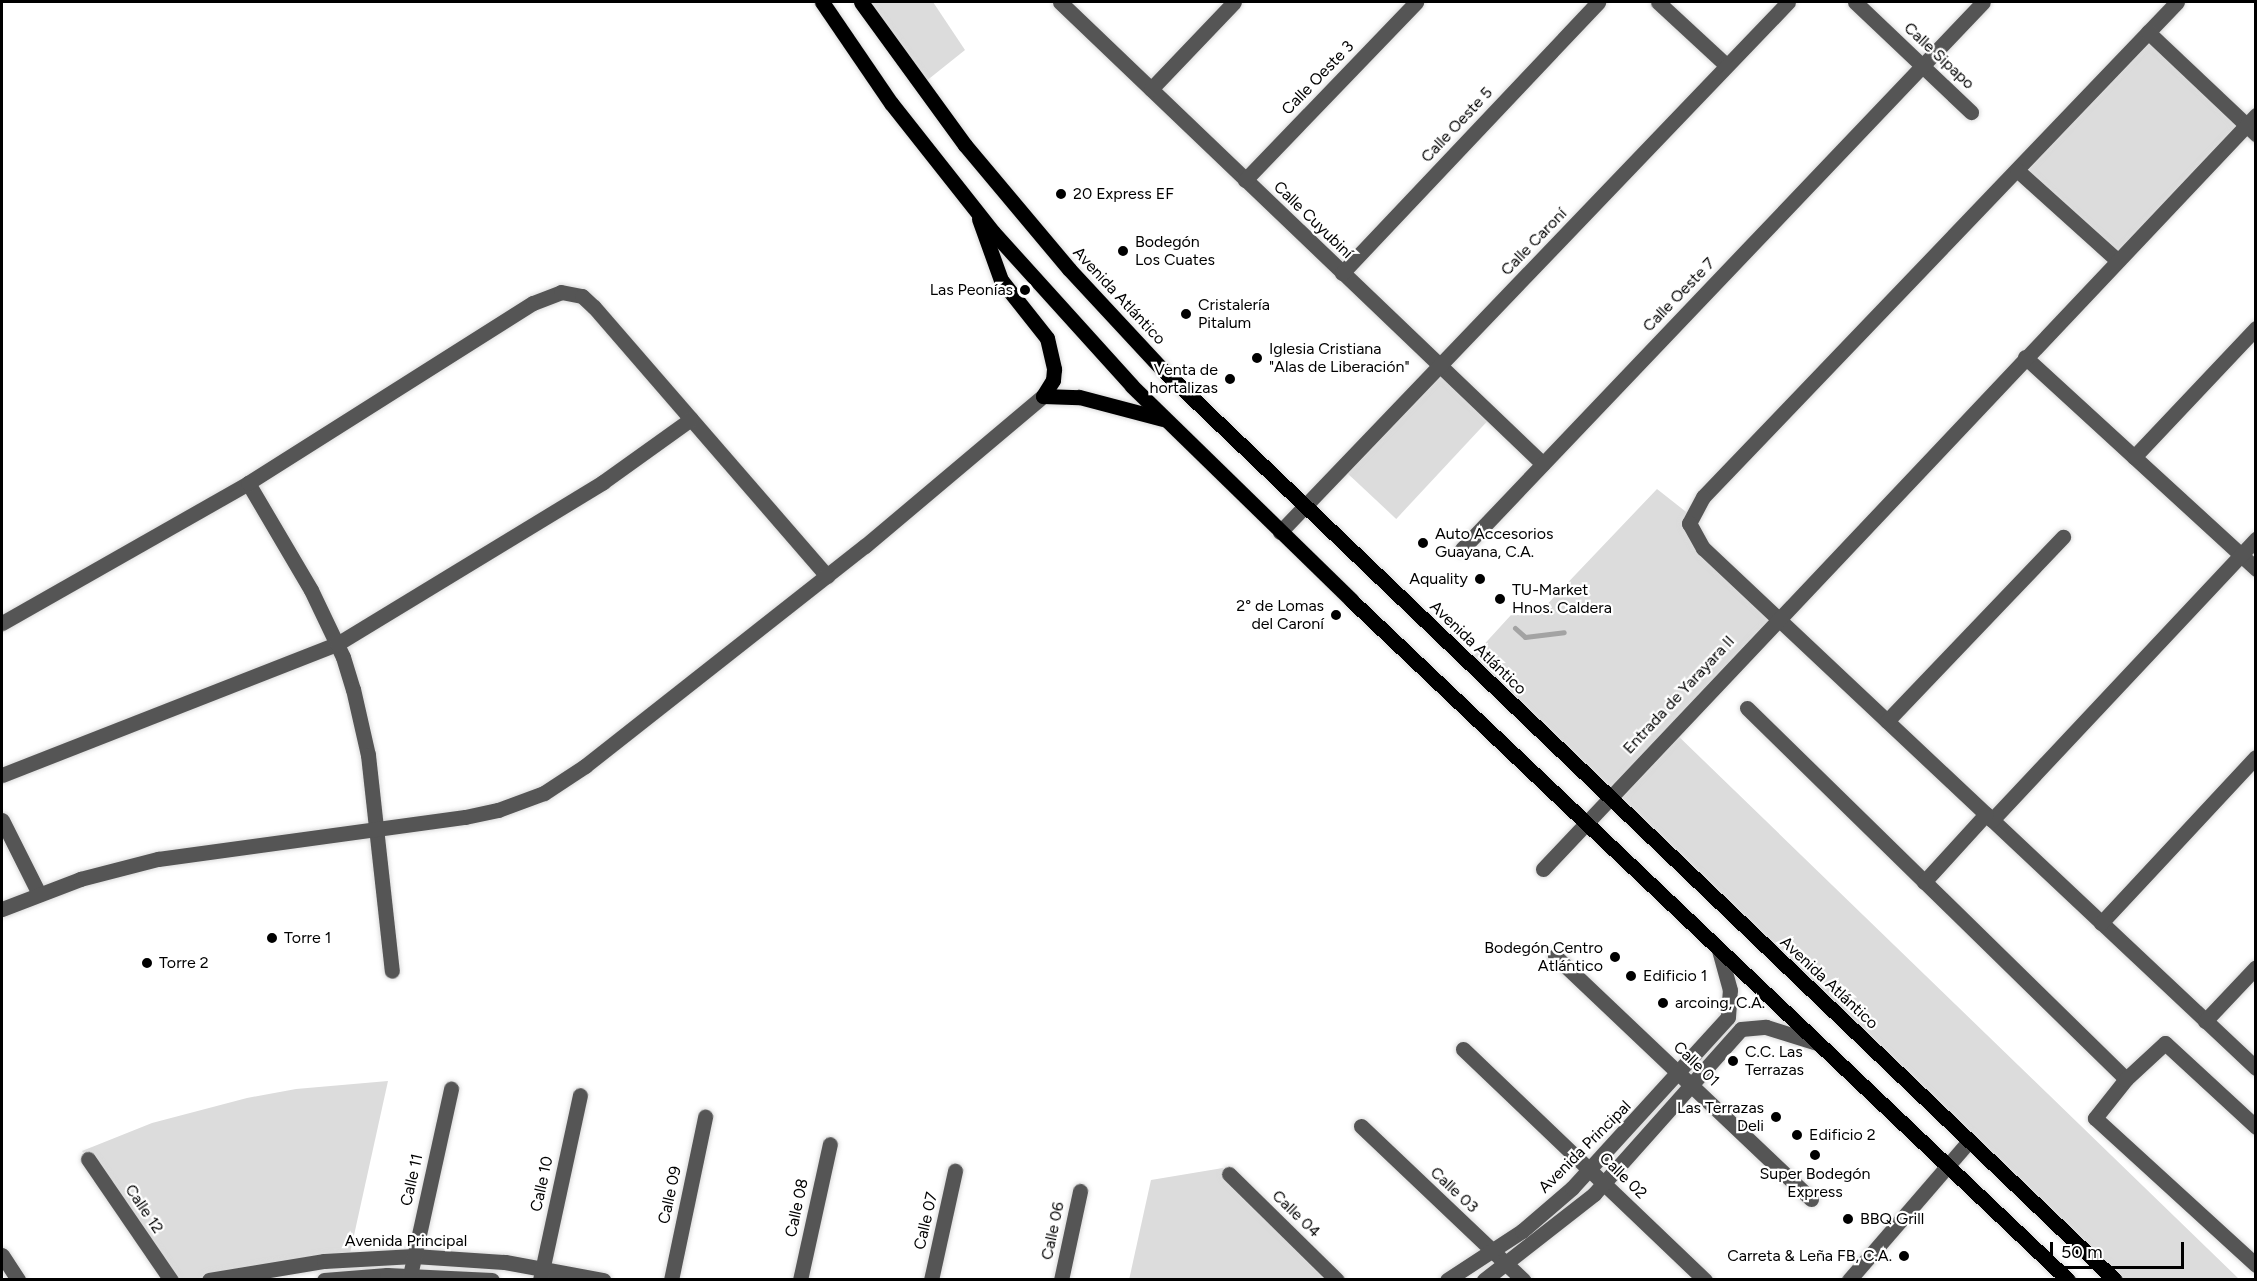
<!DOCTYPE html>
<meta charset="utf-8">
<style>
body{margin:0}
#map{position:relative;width:2257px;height:1281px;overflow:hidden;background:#fff;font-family:Figtree,sans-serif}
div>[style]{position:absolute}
.green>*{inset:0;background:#dcdcdc;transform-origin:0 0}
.stream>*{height:5px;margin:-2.5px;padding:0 2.5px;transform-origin:2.5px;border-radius:2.5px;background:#a3a3a3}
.roads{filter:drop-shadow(0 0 2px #dbdbdb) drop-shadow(0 0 2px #dbdbdb)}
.minor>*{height:15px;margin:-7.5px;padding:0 7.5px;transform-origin:7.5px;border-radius:7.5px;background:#555}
.major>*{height:15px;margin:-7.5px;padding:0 7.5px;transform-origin:7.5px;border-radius:7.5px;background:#000}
.dots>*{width:16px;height:16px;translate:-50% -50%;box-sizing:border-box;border:3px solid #fff;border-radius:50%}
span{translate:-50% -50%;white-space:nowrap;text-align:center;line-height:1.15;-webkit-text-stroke:4.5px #fff;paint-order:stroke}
.street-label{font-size:16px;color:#000}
.poi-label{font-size:16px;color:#000}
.left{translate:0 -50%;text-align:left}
.right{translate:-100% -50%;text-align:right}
.frame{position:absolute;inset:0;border:3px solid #000;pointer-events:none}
.scale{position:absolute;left:2050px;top:1242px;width:134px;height:27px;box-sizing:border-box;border:3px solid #000;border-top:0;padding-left:8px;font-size:18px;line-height:21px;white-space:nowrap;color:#000;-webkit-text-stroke:4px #fff;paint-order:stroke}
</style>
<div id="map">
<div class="green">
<i style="clip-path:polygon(861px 2px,933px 2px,965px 50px,920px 86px)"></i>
<i style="left:2148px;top:32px;width:135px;height:190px;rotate:44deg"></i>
<i style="left:1439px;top:366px;width:73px;height:141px;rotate:43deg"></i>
<i style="clip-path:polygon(1657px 489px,1690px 515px,1689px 523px,1777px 617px,1672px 730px,2239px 1279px,2115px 1279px,1468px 662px,1511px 615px,1537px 615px)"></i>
<i style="clip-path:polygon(388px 1081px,349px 1258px,209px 1279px,171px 1279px,82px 1151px,152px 1123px,247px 1098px,296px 1089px)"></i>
<i style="clip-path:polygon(1223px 1168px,1337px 1279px,1129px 1280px,1151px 1180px)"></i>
</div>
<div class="stream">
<i style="left:1515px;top:628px;width:13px;rotate:42deg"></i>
<i style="left:1525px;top:637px;width:39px;rotate:-7deg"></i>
</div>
<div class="roads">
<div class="minor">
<i style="left:1060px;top:2px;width:668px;rotate:43.73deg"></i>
<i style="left:1658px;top:2px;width:93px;rotate:42.8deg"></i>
<i style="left:1855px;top:2px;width:160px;rotate:43.5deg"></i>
<i style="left:2177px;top:2px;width:685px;rotate:133.76deg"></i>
<i style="left:1703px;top:497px;width:30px;rotate:118deg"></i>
<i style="left:1689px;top:523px;width:29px;rotate:61deg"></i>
<i style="left:1703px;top:548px;width:759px;rotate:43.24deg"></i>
<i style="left:2148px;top:32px;width:149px;rotate:43.4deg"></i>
<i style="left:1151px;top:89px;width:120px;rotate:-46.3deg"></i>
<i style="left:2017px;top:170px;width:135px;rotate:42deg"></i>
<i style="left:1245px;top:180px;width:247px;rotate:-46.1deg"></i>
<i style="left:1342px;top:273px;width:373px;rotate:-46.6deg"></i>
<i style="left:2025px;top:357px;width:314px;rotate:42.5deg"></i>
<i style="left:2134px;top:457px;width:178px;rotate:-46.6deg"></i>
<i style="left:248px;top:483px;width:124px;rotate:59.5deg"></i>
<i style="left:311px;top:590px;width:74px;rotate:64.5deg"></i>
<i style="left:343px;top:657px;width:34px;rotate:73deg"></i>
<i style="left:353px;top:689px;width:68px;rotate:77.2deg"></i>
<i style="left:368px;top:755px;width:217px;rotate:83.7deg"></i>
<i style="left:1280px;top:532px;width:734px;rotate:-46.21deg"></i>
<i style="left:1462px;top:549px;width:755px;rotate:-46.39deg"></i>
<i style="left:2px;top:623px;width:283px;rotate:-29.6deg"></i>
<i style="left:248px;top:483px;width:337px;rotate:-32.3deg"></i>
<i style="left:533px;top:303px;width:30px;rotate:-21deg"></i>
<i style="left:561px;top:292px;width:21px;rotate:11deg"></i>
<i style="left:582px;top:296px;width:16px;rotate:43deg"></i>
<i style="left:594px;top:307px;width:356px;rotate:49.1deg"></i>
<i style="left:1747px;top:708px;width:530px;rotate:44.39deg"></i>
<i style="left:2126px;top:1079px;width:50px;rotate:128.5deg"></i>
<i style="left:2095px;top:1118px;width:218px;rotate:42.4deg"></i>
<i style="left:1887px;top:721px;width:255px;rotate:-46.3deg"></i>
<i style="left:2px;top:775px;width:360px;rotate:-21.4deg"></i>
<i style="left:337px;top:644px;width:311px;rotate:-31.3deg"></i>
<i style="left:603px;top:482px;width:108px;rotate:-35.6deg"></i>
<i style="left:2px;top:820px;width:83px;rotate:63.4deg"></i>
<i style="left:1992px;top:820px;width:386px;rotate:-46.8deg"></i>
<i style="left:1543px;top:869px;width:1038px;rotate:-46.6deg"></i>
<i style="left:1924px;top:882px;width:92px;rotate:-47.6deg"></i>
<i style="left:2px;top:909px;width:84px;rotate:-21deg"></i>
<i style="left:80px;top:879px;width:81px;rotate:-14.4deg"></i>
<i style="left:158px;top:859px;width:310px;rotate:-7.8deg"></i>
<i style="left:465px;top:817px;width:34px;rotate:-12deg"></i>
<i style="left:498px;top:810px;width:49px;rotate:-20.3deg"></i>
<i style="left:544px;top:793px;width:49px;rotate:-33.4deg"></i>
<i style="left:585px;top:766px;width:356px;rotate:-38.2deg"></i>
<i style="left:865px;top:546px;width:233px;rotate:-40.1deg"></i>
<i style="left:2101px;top:923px;width:227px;rotate:-47deg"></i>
<i style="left:1555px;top:956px;width:353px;rotate:43.5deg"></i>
<i style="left:2205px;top:1021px;width:74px;rotate:-46.6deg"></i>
<i style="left:1463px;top:1049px;width:335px;rotate:43.7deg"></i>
<i style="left:2126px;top:1079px;width:53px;rotate:-42.7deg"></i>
<i style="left:2165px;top:1043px;width:124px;rotate:42.7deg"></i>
<i style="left:1361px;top:1126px;width:224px;rotate:43.5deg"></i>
<i style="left:88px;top:1159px;width:147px;rotate:55.6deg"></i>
<i style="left:1229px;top:1174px;width:151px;rotate:44.5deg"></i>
<i style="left:2px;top:1255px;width:30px;rotate:57deg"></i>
<i style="left:209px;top:1280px;width:117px;rotate:-9.4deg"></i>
<i style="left:324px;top:1261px;width:90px;rotate:-3.2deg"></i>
<i style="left:414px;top:1256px;width:91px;rotate:3.8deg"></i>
<i style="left:505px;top:1262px;width:100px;rotate:10.4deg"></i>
<i style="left:324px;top:1280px;width:63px;rotate:-4.5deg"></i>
<i style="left:387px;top:1275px;width:105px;rotate:2.7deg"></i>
<i style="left:409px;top:1280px;width:196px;rotate:-77.6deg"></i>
<i style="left:540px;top:1280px;width:189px;rotate:-77.8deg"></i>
<i style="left:671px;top:1280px;width:167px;rotate:-78.2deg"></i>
<i style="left:800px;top:1280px;width:139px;rotate:-77.6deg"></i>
<i style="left:931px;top:1280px;width:112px;rotate:-77.6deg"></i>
<i style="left:1061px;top:1280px;width:91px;rotate:-77.9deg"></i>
<i style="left:1447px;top:1280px;width:90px;rotate:-33.2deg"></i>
<i style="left:1522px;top:1231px;width:66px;rotate:-40.7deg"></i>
<i style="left:1572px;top:1188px;width:231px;rotate:-47.6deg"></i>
<i style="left:1728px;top:1017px;width:27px;rotate:-86deg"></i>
<i style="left:1730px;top:990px;width:41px;rotate:-105.4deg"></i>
<i style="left:1484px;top:1280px;width:140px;rotate:-38deg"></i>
<i style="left:1594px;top:1194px;width:221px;rotate:-48.3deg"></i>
<i style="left:1741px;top:1029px;width:25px;rotate:-5deg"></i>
<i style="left:1766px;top:1027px;width:53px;rotate:17.4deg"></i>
<i style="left:1849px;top:1280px;width:184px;rotate:-49.2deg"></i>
</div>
<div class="major">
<i style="left:822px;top:2px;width:122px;rotate:55.7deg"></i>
<i style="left:891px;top:103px;width:164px;rotate:51.7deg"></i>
<i style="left:993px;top:232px;width:207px;rotate:47.9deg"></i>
<i style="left:1132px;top:386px;width:306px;rotate:44.3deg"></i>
<i style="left:1351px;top:600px;width:988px;rotate:43.48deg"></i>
<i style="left:861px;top:2px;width:177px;rotate:54deg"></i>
<i style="left:965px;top:145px;width:162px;rotate:50deg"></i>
<i style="left:1069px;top:269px;width:137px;rotate:47.1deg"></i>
<i style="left:1162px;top:369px;width:1318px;rotate:43.71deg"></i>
<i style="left:979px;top:219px;width:65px;rotate:70.2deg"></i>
<i style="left:1001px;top:280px;width:74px;rotate:51.6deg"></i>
<i style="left:1047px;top:338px;width:32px;rotate:77deg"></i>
<i style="left:1054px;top:369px;width:11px;rotate:95deg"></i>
<i style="left:1053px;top:380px;width:19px;rotate:122deg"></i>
<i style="left:1043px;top:396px;width:36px;rotate:2deg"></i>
<i style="left:1079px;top:397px;width:87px;rotate:14.7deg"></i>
</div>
</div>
<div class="dots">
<i style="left:1061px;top:194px;background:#000"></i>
<i style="left:1123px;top:251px;background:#000"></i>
<i style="left:1025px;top:290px;background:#000"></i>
<i style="left:1186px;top:314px;background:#000"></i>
<i style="left:1257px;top:358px;background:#000"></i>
<i style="left:1230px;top:379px;background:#000"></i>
<i style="left:1423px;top:543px;background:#000"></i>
<i style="left:1480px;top:579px;background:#000"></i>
<i style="left:1500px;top:599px;background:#000"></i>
<i style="left:1336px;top:615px;background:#000"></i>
<i style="left:272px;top:938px;background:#000"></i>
<i style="left:1615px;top:957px;background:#000"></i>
<i style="left:147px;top:963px;background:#000"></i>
<i style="left:1631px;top:976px;background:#000"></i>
<i style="left:1663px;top:1003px;background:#000"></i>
<i style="left:1733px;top:1061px;background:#000"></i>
<i style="left:1776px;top:1117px;background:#000"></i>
<i style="left:1797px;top:1135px;background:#000"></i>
<i style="left:1815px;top:1155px;background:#000"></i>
<i style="left:1848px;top:1219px;background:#000"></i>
<i style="left:1904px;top:1256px;background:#000"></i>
</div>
<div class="street-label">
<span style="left:1939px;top:56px;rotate:43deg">Calle Sipapo</span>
<span style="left:1318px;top:78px;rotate:-46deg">Calle Oeste 3</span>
<span style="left:1457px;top:125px;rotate:-47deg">Calle Oeste 5</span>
<span style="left:1313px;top:220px;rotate:44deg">Calle Cuyubiní</span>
<span style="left:1534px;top:242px;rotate:-46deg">Calle Caroní</span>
<span style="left:1679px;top:295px;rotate:-46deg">Calle Oeste 7</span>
<span style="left:1119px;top:296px;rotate:47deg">Avenida Atlántico</span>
<span style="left:1478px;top:648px;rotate:44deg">Avenida Atlántico</span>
<span style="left:1679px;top:695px;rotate:-47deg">Entrada de Yarayara II</span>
<span style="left:1829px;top:983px;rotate:43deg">Avenida Atlántico</span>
<span style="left:1696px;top:1064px;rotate:44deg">Calle 01</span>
<span style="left:1585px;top:1147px;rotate:-45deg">Avenida Principal</span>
<span style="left:1623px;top:1176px;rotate:44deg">Calle 02</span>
<span style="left:412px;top:1180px;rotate:-77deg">Calle 11</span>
<span style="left:542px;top:1184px;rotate:-78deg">Calle 10</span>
<span style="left:1454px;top:1190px;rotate:43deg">Calle 03</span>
<span style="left:670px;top:1195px;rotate:-78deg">Calle 09</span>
<span style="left:797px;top:1208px;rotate:-78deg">Calle 08</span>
<span style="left:144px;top:1209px;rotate:56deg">Calle 12</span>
<span style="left:1296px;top:1214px;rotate:44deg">Calle 04</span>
<span style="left:926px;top:1221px;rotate:-77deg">Calle 07</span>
<span style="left:1053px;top:1231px;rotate:-78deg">Calle 06</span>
<span style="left:406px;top:1241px">Avenida Principal</span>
</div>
<div class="poi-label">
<span class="left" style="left:1073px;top:194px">20 Express EF</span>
<span class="left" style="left:1135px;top:251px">Bodegón<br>Los Cuates</span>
<span class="right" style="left:1013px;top:290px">Las Peonías</span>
<span class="left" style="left:1198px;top:314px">Cristalería<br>Pitalum</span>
<span class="left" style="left:1269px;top:358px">Iglesia Cristiana<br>"Alas de Liberación"</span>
<span class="right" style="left:1218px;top:379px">Venta de<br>hortalizas</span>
<span class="left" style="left:1435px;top:543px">Auto Accesorios<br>Guayana, C.A.</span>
<span class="right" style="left:1468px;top:579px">Aquality</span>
<span class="left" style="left:1512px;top:599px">TU-Market<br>Hnos. Caldera</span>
<span class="right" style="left:1324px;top:615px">2° de Lomas<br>del Caroní</span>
<span class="left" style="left:284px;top:938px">Torre 1</span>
<span class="right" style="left:1603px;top:957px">Bodegón Centro<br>Atlántico</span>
<span class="left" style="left:159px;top:963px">Torre 2</span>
<span class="left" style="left:1643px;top:976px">Edificio 1</span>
<span class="left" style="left:1675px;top:1003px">arcoing, C.A.</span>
<span class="left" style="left:1745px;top:1061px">C.C. Las<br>Terrazas</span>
<span class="right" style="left:1764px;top:1117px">Las Terrazas<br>Deli</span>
<span class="left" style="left:1809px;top:1135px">Edificio 2</span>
<span style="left:1815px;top:1183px">Super Bodegón<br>Express</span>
<span class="left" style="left:1860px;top:1219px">BBQ Grill</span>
<span class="right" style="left:1892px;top:1256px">Carreta &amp; Leña FB, C.A.</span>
</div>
<div class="frame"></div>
<div class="scale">50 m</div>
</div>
